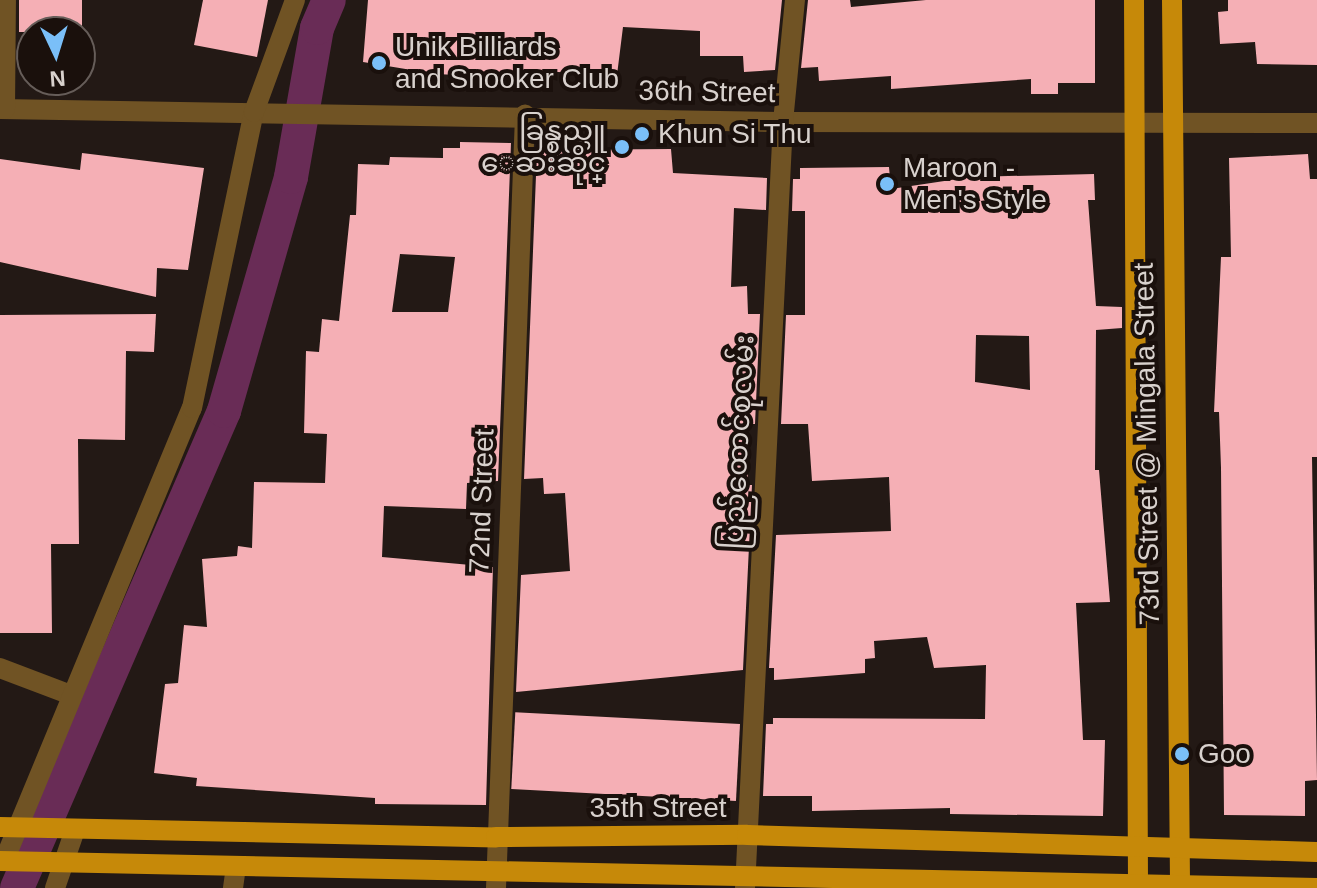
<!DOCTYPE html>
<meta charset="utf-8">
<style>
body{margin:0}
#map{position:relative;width:1317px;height:888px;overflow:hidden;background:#231915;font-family:Helvetica,"Noto Sans Myanmar",sans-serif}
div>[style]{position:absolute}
.canal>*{height:34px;margin:-17px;padding:0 17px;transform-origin:17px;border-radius:17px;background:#692c56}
.building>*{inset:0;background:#f5afb5;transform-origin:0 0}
.service>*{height:20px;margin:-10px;padding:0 10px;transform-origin:10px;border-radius:10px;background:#705324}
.minor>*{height:20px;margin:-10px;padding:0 10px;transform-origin:10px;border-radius:10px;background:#705324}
.primary>*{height:20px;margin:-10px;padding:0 10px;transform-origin:10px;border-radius:10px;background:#c68909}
.dots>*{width:22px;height:22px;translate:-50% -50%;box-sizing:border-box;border:4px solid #1a100c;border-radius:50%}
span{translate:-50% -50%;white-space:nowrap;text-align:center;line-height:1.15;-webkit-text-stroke:8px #1a100c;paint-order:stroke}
.poi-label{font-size:28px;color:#d8d1cd}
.left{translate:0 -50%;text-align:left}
.right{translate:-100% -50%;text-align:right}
.street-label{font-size:28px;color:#d8d1cd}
.north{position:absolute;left:16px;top:16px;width:80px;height:80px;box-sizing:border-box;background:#1a100c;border:2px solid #665d59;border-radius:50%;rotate:176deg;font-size:22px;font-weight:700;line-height:32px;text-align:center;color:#d8d1cd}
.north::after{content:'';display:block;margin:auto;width:28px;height:36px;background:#7abff8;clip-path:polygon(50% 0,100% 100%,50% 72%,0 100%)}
</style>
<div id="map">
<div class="canal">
<i style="left:17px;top:888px;width:520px;rotate:-66.54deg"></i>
<i style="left:224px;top:411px;width:243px;rotate:-74deg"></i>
<i style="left:291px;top:177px;width:151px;rotate:-80.1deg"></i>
<i style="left:317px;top:28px;width:30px;rotate:-67deg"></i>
</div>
<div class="building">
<i style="left:19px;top:0;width:63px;height:32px"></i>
<i style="clip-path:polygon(203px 0,268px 0,257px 57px,194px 45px)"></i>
<i style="clip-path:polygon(368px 0,782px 0,775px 70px,744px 72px,743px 56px,700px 56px,700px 31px,623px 27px,617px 75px,519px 70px,519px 78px,436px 74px,363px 62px)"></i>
<i style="clip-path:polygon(808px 0,850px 0,851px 7px,926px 0,1095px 0,1095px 83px,1058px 83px,1058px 94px,1031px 94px,1031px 79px,891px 89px,891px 76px,819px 81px,818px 67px,801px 68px)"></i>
<i style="clip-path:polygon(1228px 0,1317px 0,1317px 65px,1257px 64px,1255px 42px,1220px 44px,1218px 12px,1228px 11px)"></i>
<i style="clip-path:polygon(evenodd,460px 142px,511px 143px,498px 481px,467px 483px,466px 509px,384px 506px,382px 557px,493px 567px,486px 805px,375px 804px,375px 798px,196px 786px,197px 778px,154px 773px,165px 684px,178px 683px,184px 625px,207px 627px,202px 559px,237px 556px,238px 546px,252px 548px,254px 482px,325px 483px,327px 434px,304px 433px,306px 351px,319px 352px,322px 319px,339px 321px,350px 215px,356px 215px,358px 164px,389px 165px,390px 157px,443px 158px,443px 148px,460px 148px,460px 142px,400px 254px,455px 257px,448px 312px,392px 312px,400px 254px)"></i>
<i style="clip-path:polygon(671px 149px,673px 173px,767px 178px,766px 210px,734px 208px,731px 287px,747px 286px,748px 314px,760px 314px,755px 424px,746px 424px,748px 485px,752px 485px,743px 670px,516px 692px,521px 575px,570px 571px,565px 493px,544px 494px,543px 478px,524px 479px,537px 150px)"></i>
<i style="clip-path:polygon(82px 153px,204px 168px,188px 270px,157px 268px,156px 297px,0 262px,0 159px,80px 170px)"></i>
<i style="clip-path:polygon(1308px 154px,1310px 179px,1317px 179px,1317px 457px,1312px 457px,1317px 780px,1305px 781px,1305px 816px,1224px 815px,1221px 468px,1219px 412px,1214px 412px,1221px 257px,1231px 257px,1229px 158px)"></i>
<i style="clip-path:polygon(evenodd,889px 167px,891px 189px,971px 177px,1094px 174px,1095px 200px,1088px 200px,1096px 306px,1122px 307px,1122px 328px,1096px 330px,1095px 470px,1099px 470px,1110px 602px,1076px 603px,1083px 740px,1105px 740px,1103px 816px,950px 814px,950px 808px,812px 811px,812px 796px,763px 796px,766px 724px,773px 724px,773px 718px,985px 719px,986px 665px,934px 668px,927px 637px,874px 641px,875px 658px,865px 659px,865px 673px,774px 680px,774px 668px,769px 668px,776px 535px,891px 531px,889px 477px,812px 481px,808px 424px,781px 424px,786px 315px,805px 315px,805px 211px,792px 211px,793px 179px,800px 179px,800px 168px,889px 167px,976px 335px,1029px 336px,1030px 390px,975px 382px,976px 335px)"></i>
<i style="clip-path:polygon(156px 314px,154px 352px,126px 351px,125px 440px,78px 439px,79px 544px,51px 544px,52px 633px,0 633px,0 315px)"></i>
<i style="left:740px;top:724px;width:77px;height:225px;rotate:93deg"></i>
</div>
<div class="service">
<i style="left:0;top:668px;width:76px;rotate:20.8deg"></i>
</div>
<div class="minor">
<i style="left:0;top:109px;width:783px;rotate:0.95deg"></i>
<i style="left:783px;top:122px;width:534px;rotate:0.11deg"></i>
<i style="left:5px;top:109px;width:109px;rotate:-89.5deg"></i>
<i style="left:4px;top:861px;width:490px;rotate:-67.5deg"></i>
<i style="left:192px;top:408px;width:302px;rotate:-78.2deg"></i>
<i style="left:254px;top:112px;width:119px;rotate:-69.9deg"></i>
<i style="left:55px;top:888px;width:61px;rotate:-71deg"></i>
<i style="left:233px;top:888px;width:22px;rotate:-82deg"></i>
<i style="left:496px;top:888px;width:774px;rotate:-87.85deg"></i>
<i style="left:745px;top:888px;width:767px;rotate:-87.16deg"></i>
<i style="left:783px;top:122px;width:123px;rotate:-84.4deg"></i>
</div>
<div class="primary">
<i style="left:1134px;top:0;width:888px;rotate:89.74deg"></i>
<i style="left:1172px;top:0;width:888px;rotate:89.48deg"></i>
<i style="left:0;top:827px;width:496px;rotate:1.2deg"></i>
<i style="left:496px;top:837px;width:251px;rotate:-0.5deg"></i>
<i style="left:747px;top:835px;width:570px;rotate:1.71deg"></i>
<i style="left:0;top:861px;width:1317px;rotate:1.17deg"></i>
</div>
<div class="dots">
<i style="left:379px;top:63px;background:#7abff8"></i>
<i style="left:642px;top:134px;background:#7abff8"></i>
<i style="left:622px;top:147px;background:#7abff8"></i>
<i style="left:887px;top:184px;background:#7abff8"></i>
<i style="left:1182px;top:754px;background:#7abff8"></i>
</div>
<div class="poi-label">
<span class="left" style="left:395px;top:63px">Unik Billiards<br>and Snooker Club</span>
<span class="right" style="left:606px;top:147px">ခြန္စည္သူ<br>ေဆးဆိုင္</span>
<span class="left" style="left:658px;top:134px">Khun Si Thu</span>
<span class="left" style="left:903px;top:184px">Maroon -<br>Men's Style</span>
<span class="left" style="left:1198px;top:754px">Goo</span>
</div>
<div class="street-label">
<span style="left:707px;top:92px;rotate:1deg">36th Street</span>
<span style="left:739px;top:442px;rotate:-87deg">ပြည်ထောင်စုလမ်း</span>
<span style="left:1147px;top:444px;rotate:-91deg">73rd Street @ Mingala Street</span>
<span style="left:482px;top:501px;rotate:-88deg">72nd Street</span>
<span style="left:658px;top:808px">35th Street</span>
</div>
<div class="north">N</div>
</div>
